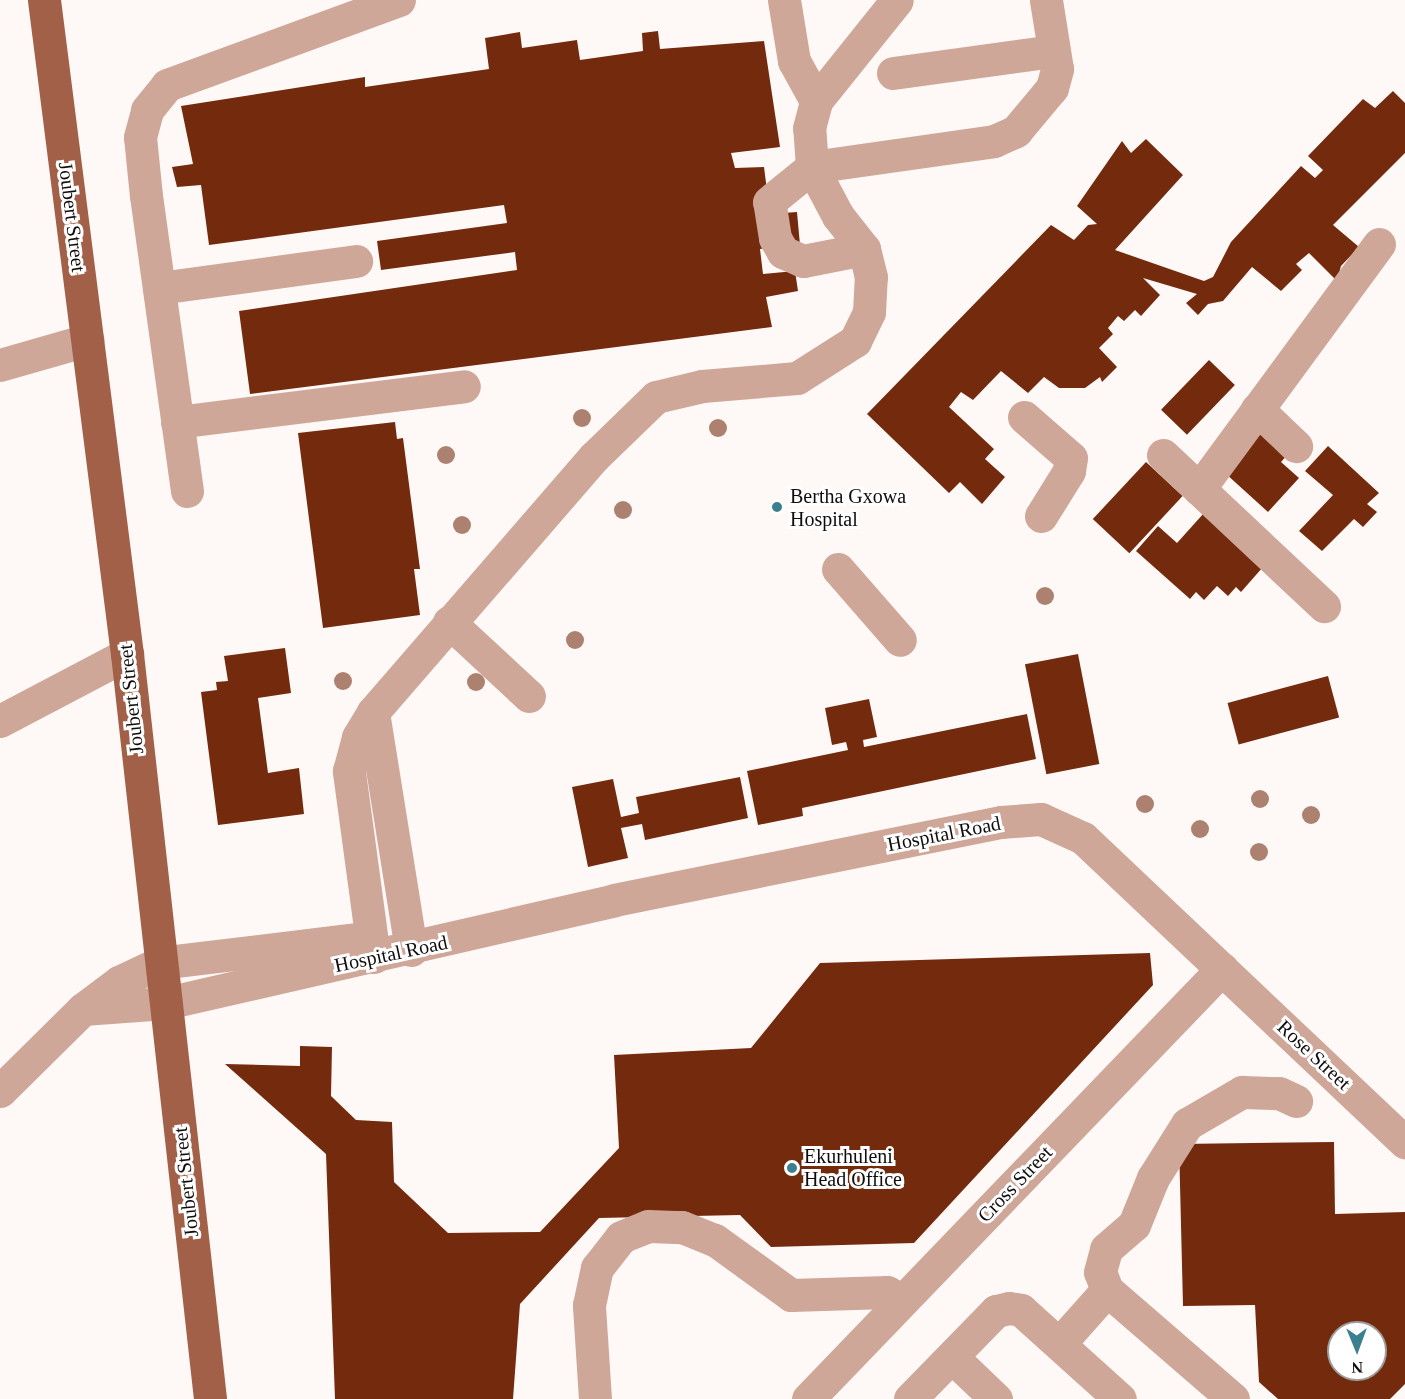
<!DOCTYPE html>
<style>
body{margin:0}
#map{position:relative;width:1405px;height:1399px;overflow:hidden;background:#fef9f7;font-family:"Times New Roman",serif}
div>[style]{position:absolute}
.building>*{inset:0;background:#742a0c;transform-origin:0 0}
.minor>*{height:33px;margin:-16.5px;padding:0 16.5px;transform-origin:16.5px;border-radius:16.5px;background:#cea799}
.major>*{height:33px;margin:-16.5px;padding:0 16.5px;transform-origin:16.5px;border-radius:16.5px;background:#a36048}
.trees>*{width:18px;height:18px;margin:-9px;border-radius:50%;background:#ad816f}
.dots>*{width:16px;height:16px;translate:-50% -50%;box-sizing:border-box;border:3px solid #fff;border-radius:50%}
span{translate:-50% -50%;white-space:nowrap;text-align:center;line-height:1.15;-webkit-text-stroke:6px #fff;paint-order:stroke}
.street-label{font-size:20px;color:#100d0c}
.poi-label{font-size:20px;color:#100d0c}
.left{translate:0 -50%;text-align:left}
.north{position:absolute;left:1327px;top:1321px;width:60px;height:60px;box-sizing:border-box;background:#fff;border:2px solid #9f9e9e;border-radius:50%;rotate:179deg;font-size:16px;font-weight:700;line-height:24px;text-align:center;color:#100d0c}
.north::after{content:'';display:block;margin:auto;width:21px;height:27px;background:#3b808e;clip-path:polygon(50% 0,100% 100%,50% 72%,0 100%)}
</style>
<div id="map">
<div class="building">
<i style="clip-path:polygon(658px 31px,660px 49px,764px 41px,780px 147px,731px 153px,735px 168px,764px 167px,770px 214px,797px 212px,800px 245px,760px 249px,763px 274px,795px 271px,798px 291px,766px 297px,772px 327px,250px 394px,239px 311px,517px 270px,515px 252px,381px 270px,377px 241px,507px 223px,504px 205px,209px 245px,201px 185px,177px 187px,172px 167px,193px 164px,181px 106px,365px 77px,365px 87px,489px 69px,485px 38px,520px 32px,522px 48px,577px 40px,580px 60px,643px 51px,642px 33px)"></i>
<i style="clip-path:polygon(1393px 91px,1405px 103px,1405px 153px,1333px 225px,1359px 247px,1341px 266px,1337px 281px,1309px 253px,1296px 264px,1302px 270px,1281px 291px,1252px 267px,1223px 301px,1208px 304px,1198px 315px,1186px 303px,1197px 294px,1143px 278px,1160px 295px,1141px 316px,1135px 310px,1124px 321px,1118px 316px,1108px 328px,1113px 334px,1099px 348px,1117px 367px,1102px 382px,1100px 377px,1085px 388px,1059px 388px,1044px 377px,1028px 393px,1001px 371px,973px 400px,961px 392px,949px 407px,994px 449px,985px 459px,1005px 477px,982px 504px,960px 482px,949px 493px,867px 414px,1051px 225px,1074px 240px,1088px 225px,1097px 224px,1077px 206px,1122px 141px,1131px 153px,1146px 139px,1183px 175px,1115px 250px,1204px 281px,1213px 277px,1231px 242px,1301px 166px,1315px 178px,1323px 170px,1308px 156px,1363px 99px,1375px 108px)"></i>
<i style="left:1209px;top:360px;width:36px;height:69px;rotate:44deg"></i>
<i style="clip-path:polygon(395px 422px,397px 439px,403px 438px,420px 569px,414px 569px,420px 615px,323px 628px,298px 433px)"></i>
<i style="clip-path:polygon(1263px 431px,1288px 454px,1281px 462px,1299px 478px,1268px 512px,1225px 473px)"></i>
<i style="clip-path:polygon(1328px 446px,1379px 493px,1367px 504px,1377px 512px,1363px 527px,1354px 519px,1322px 551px,1299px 531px,1333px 495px,1305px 471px)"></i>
<i style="left:1146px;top:462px;width:50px;height:78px;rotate:43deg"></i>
<i style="clip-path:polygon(1204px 513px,1263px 567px,1241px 592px,1236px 587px,1228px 596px,1217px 586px,1204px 600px,1196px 592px,1190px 599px,1136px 551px,1158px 526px,1177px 543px)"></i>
<i style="clip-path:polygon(285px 648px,291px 693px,258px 698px,268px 773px,299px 768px,304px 814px,218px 825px,201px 692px,217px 690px,216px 682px,228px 681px,224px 656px)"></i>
<i style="left:1078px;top:654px;width:112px;height:54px;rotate:79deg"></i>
<i style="left:1328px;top:676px;width:43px;height:104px;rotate:75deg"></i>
<i style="clip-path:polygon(869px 699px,877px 737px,863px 740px,864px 747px,1027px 714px,1036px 759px,802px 808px,803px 816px,758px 825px,747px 771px,848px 750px,846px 742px,832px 745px,825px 708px)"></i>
<i style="clip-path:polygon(740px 777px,748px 818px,645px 840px,642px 824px,621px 828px,628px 858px,588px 867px,572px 787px,613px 779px,621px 817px,639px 813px,636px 797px)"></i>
<i style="clip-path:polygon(1150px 953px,1153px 985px,914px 1243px,771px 1247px,740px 1215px,599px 1218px,520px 1304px,513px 1399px,335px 1399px,326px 1154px,225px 1064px,300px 1066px,300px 1046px,332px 1047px,331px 1096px,356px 1120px,392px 1122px,394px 1182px,448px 1233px,540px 1232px,619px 1148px,614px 1055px,751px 1048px,820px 963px)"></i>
<i style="clip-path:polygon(evenodd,1334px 1142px,1335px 1214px,1405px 1212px,1405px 1384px,1390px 1399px,1278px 1399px,1259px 1382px,1255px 1305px,1183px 1306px,1179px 1144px,1334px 1142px,1339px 1333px,1375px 1333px,1375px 1369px,1339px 1369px,1339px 1333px)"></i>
</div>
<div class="minor">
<i style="left:784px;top:0;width:62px;rotate:80.7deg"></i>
<i style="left:794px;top:61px;width:46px;rotate:61.2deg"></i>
<i style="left:893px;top:73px;width:162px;rotate:-7.8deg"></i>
<i style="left:864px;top:249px;width:62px;rotate:168.9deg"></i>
<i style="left:803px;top:261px;width:22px;rotate:-156deg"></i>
<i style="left:783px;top:252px;width:16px;rotate:-120deg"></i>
<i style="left:775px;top:238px;width:36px;rotate:-99deg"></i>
<i style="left:769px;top:202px;width:55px;rotate:-39.1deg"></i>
<i style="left:812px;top:167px;width:184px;rotate:-8.1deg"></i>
<i style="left:994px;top:141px;width:24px;rotate:-24deg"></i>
<i style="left:1016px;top:131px;width:56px;rotate:-50.1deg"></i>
<i style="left:1052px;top:88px;width:20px;rotate:-75deg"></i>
<i style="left:1057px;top:69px;width:70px;rotate:-99.1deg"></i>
<i style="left:159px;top:288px;width:199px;rotate:-7.8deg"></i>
<i style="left:0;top:365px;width:91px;rotate:-16deg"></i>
<i style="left:1257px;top:409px;width:54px;rotate:43.5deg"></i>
<i style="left:1024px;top:417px;width:62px;rotate:41.1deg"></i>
<i style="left:1071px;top:458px;width:13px;rotate:99deg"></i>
<i style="left:1069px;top:471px;width:53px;rotate:121.9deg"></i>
<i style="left:177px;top:422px;width:289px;rotate:-7.1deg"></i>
<i style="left:1163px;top:455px;width:221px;rotate:43.2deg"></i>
<i style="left:1199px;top:489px;width:304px;rotate:-53.7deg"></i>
<i style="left:187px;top:491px;width:298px;rotate:-97.9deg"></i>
<i style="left:146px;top:196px;width:59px;rotate:-95.8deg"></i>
<i style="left:140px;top:137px;width:28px;rotate:-75deg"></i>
<i style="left:147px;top:110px;width:32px;rotate:-51deg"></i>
<i style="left:167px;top:85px;width:247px;rotate:-20.1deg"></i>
<i style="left:838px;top:569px;width:94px;rotate:48.9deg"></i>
<i style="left:449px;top:622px;width:109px;rotate:42.8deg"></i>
<i style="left:373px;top:712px;width:241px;rotate:80.9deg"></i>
<i style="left:0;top:721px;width:144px;rotate:-27.8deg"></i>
<i style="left:374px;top:957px;width:188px;rotate:-97.7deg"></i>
<i style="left:349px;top:771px;width:35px;rotate:-75deg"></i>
<i style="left:358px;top:737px;width:29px;rotate:-59deg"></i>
<i style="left:373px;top:712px;width:337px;rotate:-49.1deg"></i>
<i style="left:594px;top:457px;width:86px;rotate:-44.1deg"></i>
<i style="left:656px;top:397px;width:47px;rotate:-13.4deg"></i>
<i style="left:702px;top:386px;width:95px;rotate:-4.8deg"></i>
<i style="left:797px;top:378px;width:69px;rotate:-32.5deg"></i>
<i style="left:855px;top:341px;width:32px;rotate:-64deg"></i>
<i style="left:869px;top:312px;width:35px;rotate:-87deg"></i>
<i style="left:871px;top:277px;width:29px;rotate:-104deg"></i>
<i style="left:864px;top:249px;width:42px;rotate:-128.2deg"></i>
<i style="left:838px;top:216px;width:55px;rotate:-118deg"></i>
<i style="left:812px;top:167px;width:39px;rotate:-94deg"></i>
<i style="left:809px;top:128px;width:28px;rotate:-75deg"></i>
<i style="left:816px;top:101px;width:129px;rotate:-51.3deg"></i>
<i style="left:83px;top:1009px;width:83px;rotate:-4.1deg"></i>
<i style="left:166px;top:1003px;width:460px;rotate:-12.9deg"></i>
<i style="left:614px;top:900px;width:395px;rotate:-11.4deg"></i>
<i style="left:1001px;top:822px;width:40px;rotate:-4.3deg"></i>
<i style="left:1041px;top:819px;width:46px;rotate:24.3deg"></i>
<i style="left:1083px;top:838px;width:443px;rotate:43.4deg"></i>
<i style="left:0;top:1091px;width:117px;rotate:-44.7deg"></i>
<i style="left:83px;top:1009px;width:45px;rotate:-36.9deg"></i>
<i style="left:119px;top:982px;width:44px;rotate:-25.4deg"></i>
<i style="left:159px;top:963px;width:200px;rotate:-6.9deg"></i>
<i style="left:1060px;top:1343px;width:71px;rotate:-48.4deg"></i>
<i style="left:952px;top:1357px;width:61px;rotate:43.7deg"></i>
<i style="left:595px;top:1399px;width:94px;rotate:-93.7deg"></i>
<i style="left:589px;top:1305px;width:38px;rotate:-78deg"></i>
<i style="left:597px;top:1268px;width:39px;rotate:-52deg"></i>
<i style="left:621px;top:1237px;width:29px;rotate:-22deg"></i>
<i style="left:648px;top:1226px;width:34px;rotate:2deg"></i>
<i style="left:682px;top:1227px;width:35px;rotate:22deg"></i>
<i style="left:715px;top:1240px;width:94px;rotate:35.9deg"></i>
<i style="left:791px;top:1295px;width:96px;rotate:-1.8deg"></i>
<i style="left:887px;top:1292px;width:17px;rotate:31deg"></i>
<i style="left:808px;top:1399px;width:597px;rotate:-46.09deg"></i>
<i style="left:910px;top:1399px;width:123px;rotate:-45.7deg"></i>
<i style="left:996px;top:1311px;width:13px;rotate:-13deg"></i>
<i style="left:1009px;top:1308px;width:12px;rotate:9deg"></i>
<i style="left:1021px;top:1310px;width:133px;rotate:42deg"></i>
<i style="left:1233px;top:1399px;width:167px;rotate:-139.1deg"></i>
<i style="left:1107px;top:1290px;width:19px;rotate:-111deg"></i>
<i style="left:1100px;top:1272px;width:24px;rotate:-75deg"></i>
<i style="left:1106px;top:1249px;width:37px;rotate:-41deg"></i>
<i style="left:1134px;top:1225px;width:51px;rotate:-68deg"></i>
<i style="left:1153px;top:1178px;width:64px;rotate:-57.8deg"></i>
<i style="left:1187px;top:1124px;width:64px;rotate:-30.2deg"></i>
<i style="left:1242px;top:1092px;width:37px;rotate:2deg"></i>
<i style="left:1279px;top:1093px;width:19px;rotate:25deg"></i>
</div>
<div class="major">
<i style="left:44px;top:0;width:659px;rotate:82.77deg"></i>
<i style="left:127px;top:654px;width:750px;rotate:83.64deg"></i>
</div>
<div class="trees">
<i style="left:582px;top:418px"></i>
<i style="left:718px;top:428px"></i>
<i style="left:446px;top:455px"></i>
<i style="left:623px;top:510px"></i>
<i style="left:462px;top:525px"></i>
<i style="left:1045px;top:596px"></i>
<i style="left:575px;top:640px"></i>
<i style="left:343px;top:681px"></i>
<i style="left:476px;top:682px"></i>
<i style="left:1260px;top:799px"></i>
<i style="left:1145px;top:804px"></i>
<i style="left:1311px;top:815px"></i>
<i style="left:1200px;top:829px"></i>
<i style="left:1259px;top:852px"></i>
</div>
<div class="dots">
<i style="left:777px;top:507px;background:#3b808e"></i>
<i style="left:792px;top:1168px;background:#3b808e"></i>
</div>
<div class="street-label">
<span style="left:72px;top:217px;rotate:83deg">Joubert Street</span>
<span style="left:131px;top:699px;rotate:-96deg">Joubert Street</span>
<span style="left:944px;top:834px;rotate:-11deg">Hospital Road</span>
<span style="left:391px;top:954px;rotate:-12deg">Hospital Road</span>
<span style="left:1314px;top:1055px;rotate:43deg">Rose Street</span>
<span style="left:186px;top:1182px;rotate:-96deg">Joubert Street</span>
<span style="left:1015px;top:1184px;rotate:-46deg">Cross Street</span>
</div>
<div class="poi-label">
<span class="left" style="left:790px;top:508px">Bertha Gxowa<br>Hospital</span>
<span class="left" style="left:804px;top:1168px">Ekurhuleni<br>Head Office</span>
</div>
<div class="north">N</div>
</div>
